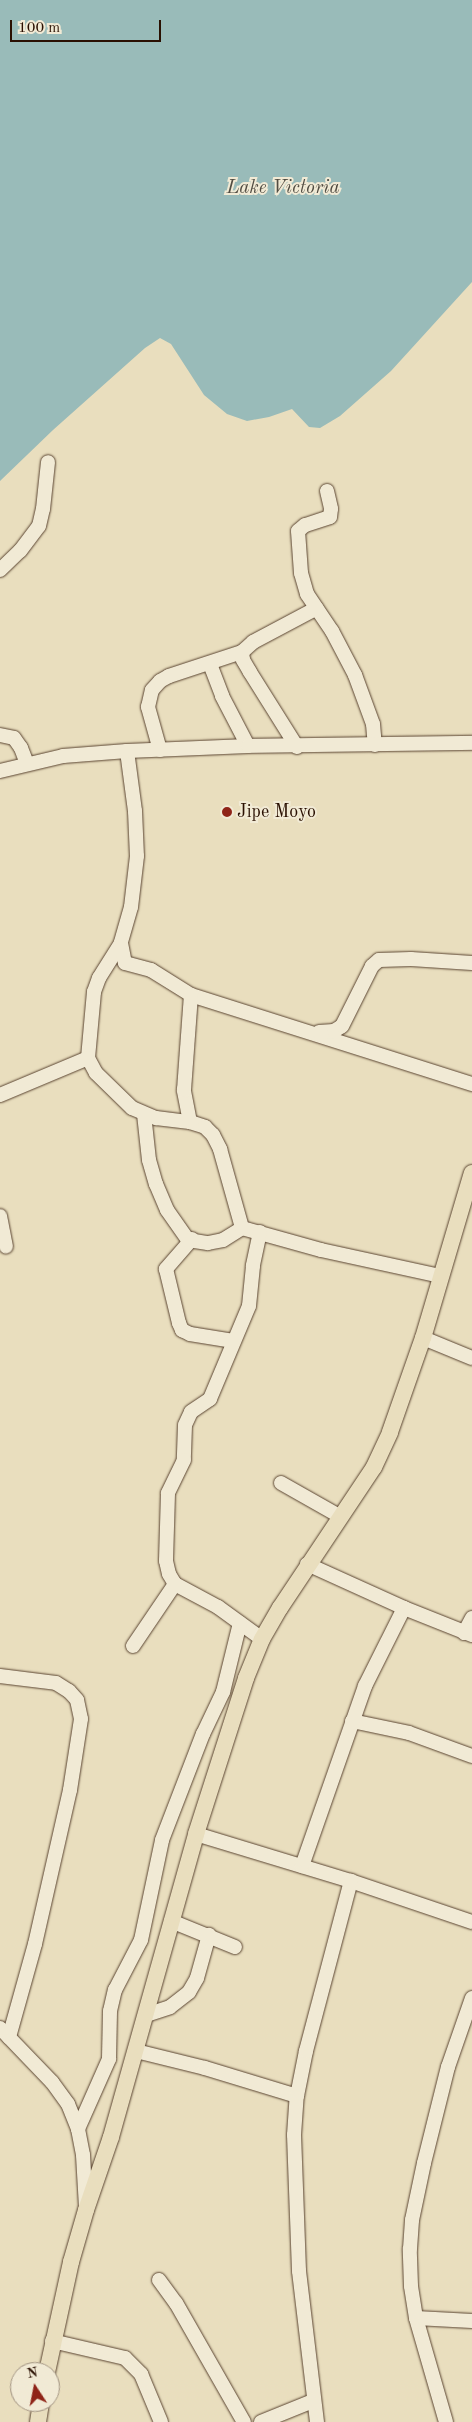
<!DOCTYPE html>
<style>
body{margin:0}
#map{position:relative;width:472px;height:2422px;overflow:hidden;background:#e9debe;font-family:"Old Standard TT",serif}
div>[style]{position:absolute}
.water>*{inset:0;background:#99bbb9}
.roads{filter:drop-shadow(0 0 1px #5a4431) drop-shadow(0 0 1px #5a4431)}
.minor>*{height:14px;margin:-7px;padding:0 7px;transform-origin:7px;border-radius:7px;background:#f1ead5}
.major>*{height:16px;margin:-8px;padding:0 8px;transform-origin:8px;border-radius:8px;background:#e9debe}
.dots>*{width:14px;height:14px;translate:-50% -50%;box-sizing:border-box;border:2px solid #f1ead5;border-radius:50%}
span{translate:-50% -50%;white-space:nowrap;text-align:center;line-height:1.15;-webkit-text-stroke:4px #f1ead5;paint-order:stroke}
.poi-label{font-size:18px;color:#2a1002}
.left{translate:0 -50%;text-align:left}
.water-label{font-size:19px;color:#514c42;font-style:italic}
.north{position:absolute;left:10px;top:2362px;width:50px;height:50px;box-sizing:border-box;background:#f1ead5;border:1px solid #a19381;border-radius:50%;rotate:349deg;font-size:14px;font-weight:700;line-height:20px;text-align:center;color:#2a1002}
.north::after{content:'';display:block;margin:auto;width:18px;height:22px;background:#8f2418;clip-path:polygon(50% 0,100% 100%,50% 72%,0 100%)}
.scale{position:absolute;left:10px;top:20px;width:151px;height:22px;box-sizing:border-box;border:2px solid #2a1002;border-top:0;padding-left:6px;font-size:15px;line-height:18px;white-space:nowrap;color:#2a1002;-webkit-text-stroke:4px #f1ead5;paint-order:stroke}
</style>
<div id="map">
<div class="water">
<i style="clip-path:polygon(0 0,472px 0,472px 282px,391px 371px,340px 416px,320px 428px,309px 427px,292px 409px,269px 417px,247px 421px,227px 414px,204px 395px,171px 344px,160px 338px,145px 348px,53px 430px,0 481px)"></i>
</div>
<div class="roads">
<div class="minor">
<i style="left:327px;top:491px;width:18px;rotate:77deg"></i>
<i style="left:331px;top:509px;width:8px;rotate:97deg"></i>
<i style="left:330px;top:517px;width:26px;rotate:162deg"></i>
<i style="left:305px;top:525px;width:9px;rotate:139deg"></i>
<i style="left:298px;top:531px;width:42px;rotate:85.9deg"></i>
<i style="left:301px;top:573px;width:22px;rotate:74deg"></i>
<i style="left:307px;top:594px;width:45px;rotate:56deg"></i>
<i style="left:332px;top:631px;width:50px;rotate:62.4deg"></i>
<i style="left:355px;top:675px;width:52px;rotate:69.8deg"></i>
<i style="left:373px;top:724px;width:21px;rotate:85deg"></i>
<i style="left:0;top:570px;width:28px;rotate:-44deg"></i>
<i style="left:20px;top:551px;width:31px;rotate:-53deg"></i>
<i style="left:39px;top:526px;width:17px;rotate:-77deg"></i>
<i style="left:43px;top:509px;width:47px;rotate:-83.9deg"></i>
<i style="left:210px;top:664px;width:34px;rotate:69deg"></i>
<i style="left:222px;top:696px;width:56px;rotate:62.5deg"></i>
<i style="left:0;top:735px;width:14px;rotate:12deg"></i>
<i style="left:14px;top:738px;width:12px;rotate:55deg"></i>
<i style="left:21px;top:748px;width:17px;rotate:69deg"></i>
<i style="left:297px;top:747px;width:89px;rotate:-122.1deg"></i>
<i style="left:250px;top:672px;width:14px;rotate:-120deg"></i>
<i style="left:243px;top:660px;width:8px;rotate:-97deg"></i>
<i style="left:242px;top:652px;width:15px;rotate:-42deg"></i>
<i style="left:253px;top:642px;width:72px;rotate:-28deg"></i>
<i style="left:160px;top:750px;width:45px;rotate:-105.6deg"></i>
<i style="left:148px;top:707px;width:17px;rotate:-77deg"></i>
<i style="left:152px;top:690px;width:12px;rotate:-48deg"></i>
<i style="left:160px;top:681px;width:10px;rotate:-29deg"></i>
<i style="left:169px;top:676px;width:77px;rotate:-18.2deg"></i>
<i style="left:127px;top:751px;width:61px;rotate:82.4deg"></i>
<i style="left:135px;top:811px;width:45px;rotate:87.5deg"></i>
<i style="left:137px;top:856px;width:51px;rotate:96.7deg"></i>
<i style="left:131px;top:907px;width:37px;rotate:106deg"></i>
<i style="left:121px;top:943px;width:41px;rotate:122.2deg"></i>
<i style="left:99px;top:978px;width:15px;rotate:110deg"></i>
<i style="left:94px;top:992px;width:66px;rotate:95.2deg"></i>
<i style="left:88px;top:1058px;width:17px;rotate:62deg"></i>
<i style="left:96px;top:1073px;width:50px;rotate:44.2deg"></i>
<i style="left:132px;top:1108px;width:26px;rotate:23deg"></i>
<i style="left:156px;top:1118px;width:34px;rotate:7deg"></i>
<i style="left:190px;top:1122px;width:16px;rotate:18deg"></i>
<i style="left:205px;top:1127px;width:11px;rotate:45deg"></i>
<i style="left:213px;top:1135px;width:16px;rotate:63deg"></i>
<i style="left:220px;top:1149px;width:82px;rotate:74.4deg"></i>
<i style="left:0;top:771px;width:65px;rotate:-13.4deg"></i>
<i style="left:63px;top:756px;width:64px;rotate:-4.5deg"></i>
<i style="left:127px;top:751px;width:121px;rotate:-2.4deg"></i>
<i style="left:248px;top:746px;width:224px;rotate:-0.8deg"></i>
<i style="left:121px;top:943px;width:20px;rotate:79deg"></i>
<i style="left:125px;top:963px;width:27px;rotate:15deg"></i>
<i style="left:151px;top:970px;width:47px;rotate:32deg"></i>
<i style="left:191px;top:995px;width:295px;rotate:17.6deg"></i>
<i style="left:319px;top:1032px;width:15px;rotate:-4deg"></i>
<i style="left:334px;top:1031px;width:9px;rotate:-32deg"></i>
<i style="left:342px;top:1026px;width:67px;rotate:-63.4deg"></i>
<i style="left:372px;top:966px;width:9px;rotate:-41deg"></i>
<i style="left:379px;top:960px;width:32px;rotate:-2deg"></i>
<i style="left:411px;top:959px;width:61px;rotate:3.8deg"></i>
<i style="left:0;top:1095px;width:95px;rotate:-22.8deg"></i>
<i style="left:144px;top:1114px;width:46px;rotate:83.8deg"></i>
<i style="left:149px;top:1160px;width:25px;rotate:74deg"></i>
<i style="left:156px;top:1184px;width:28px;rotate:67deg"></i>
<i style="left:167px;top:1210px;width:37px;rotate:55deg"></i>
<i style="left:188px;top:1240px;width:20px;rotate:9deg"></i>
<i style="left:208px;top:1243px;width:15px;rotate:-11deg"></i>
<i style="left:223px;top:1240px;width:22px;rotate:-32deg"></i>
<i style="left:242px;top:1228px;width:82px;rotate:15.6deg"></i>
<i style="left:321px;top:1250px;width:122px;rotate:12.3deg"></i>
<i style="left:190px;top:1122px;width:33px;rotate:-101deg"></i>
<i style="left:184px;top:1090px;width:95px;rotate:-85.8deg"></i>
<i style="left:0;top:1216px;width:31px;rotate:79deg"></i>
<i style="left:260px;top:1232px;width:35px;rotate:102deg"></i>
<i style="left:253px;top:1266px;width:40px;rotate:95.7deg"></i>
<i style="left:249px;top:1306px;width:101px;rotate:112.8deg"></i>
<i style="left:210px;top:1399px;width:23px;rotate:146deg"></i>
<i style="left:191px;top:1412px;width:14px;rotate:115deg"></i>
<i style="left:185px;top:1425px;width:35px;rotate:92deg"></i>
<i style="left:184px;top:1460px;width:37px;rotate:116deg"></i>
<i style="left:168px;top:1493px;width:68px;rotate:91.7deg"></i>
<i style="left:166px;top:1561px;width:13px;rotate:77deg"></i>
<i style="left:169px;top:1574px;width:12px;rotate:59deg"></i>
<i style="left:175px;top:1584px;width:49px;rotate:28.1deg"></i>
<i style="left:218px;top:1607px;width:54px;rotate:36deg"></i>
<i style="left:192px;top:1239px;width:40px;rotate:131deg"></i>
<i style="left:166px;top:1269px;width:56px;rotate:76.5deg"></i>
<i style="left:179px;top:1323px;width:8px;rotate:67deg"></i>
<i style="left:182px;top:1330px;width:9px;rotate:27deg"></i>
<i style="left:190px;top:1334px;width:44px;rotate:9.2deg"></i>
<i style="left:423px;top:1338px;width:53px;rotate:22.2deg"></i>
<i style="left:281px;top:1483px;width:69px;rotate:29.5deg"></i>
<i style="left:307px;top:1564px;width:107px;rotate:24.4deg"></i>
<i style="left:404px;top:1608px;width:73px;rotate:21.7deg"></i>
<i style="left:464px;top:1633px;width:17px;rotate:-62deg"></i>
<i style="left:133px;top:1646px;width:75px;rotate:-55.9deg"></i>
<i style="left:0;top:1676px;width:56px;rotate:7.1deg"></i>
<i style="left:56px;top:1683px;width:15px;rotate:32deg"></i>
<i style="left:69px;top:1691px;width:12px;rotate:48deg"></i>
<i style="left:77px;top:1700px;width:19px;rotate:78deg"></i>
<i style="left:81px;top:1719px;width:72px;rotate:98.8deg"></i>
<i style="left:70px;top:1790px;width:158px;rotate:102.8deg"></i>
<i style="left:35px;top:1944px;width:97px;rotate:105.6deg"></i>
<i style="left:352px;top:1721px;width:58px;rotate:11.9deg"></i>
<i style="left:409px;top:1733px;width:67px;rotate:20.1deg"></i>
<i style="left:196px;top:1834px;width:162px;rotate:16.9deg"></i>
<i style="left:351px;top:1881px;width:128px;rotate:18.7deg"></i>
<i style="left:302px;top:1866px;width:191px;rotate:-70.7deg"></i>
<i style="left:365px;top:1686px;width:87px;rotate:-63.4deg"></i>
<i style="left:171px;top:1921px;width:69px;rotate:22.1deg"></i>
<i style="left:146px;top:2015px;width:25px;rotate:-18deg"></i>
<i style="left:170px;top:2007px;width:24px;rotate:-38deg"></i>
<i style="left:189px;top:1992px;width:16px;rotate:-60deg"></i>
<i style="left:197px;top:1978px;width:45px;rotate:-74.4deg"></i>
<i style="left:0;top:2028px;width:75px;rotate:46.1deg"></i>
<i style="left:52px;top:2082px;width:27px;rotate:54deg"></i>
<i style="left:68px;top:2104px;width:27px;rotate:68deg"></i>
<i style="left:78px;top:2129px;width:26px;rotate:79deg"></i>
<i style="left:83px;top:2155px;width:52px;rotate:86.7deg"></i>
<i style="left:136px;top:2051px;width:71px;rotate:13.8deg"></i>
<i style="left:205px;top:2068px;width:96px;rotate:16.9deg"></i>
<i style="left:78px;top:2129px;width:77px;rotate:-66.1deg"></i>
<i style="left:109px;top:2059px;width:48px;rotate:-88.8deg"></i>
<i style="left:110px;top:2011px;width:22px;rotate:-77deg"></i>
<i style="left:115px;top:1990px;width:56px;rotate:-62.5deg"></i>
<i style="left:141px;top:1940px;width:102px;rotate:-78.1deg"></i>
<i style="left:162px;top:1840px;width:114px;rotate:-68.9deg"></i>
<i style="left:203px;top:1734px;width:47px;rotate:-64.5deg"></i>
<i style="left:223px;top:1692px;width:71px;rotate:-76.2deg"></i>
<i style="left:159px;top:2280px;width:29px;rotate:54deg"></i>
<i style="left:176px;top:2303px;width:137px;rotate:60.3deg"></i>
<i style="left:416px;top:2318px;width:56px;rotate:3.1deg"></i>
<i style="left:52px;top:2341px;width:75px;rotate:13.1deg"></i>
<i style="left:125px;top:2358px;width:23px;rotate:45deg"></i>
<i style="left:141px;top:2374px;width:52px;rotate:67.4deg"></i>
<i style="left:261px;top:2422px;width:56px;rotate:-22deg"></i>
<i style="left:317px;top:2422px;width:152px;rotate:-96.8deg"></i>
<i style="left:299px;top:2271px;width:136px;rotate:-92.1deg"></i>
<i style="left:294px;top:2135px;width:39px;rotate:-86deg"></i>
<i style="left:297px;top:2096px;width:46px;rotate:-78.7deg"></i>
<i style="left:306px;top:2051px;width:176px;rotate:-75.2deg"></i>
<i style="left:446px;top:2422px;width:108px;rotate:-106.1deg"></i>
<i style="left:416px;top:2318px;width:32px;rotate:-99deg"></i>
<i style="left:411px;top:2286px;width:37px;rotate:-92deg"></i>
<i style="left:410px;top:2249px;width:29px;rotate:-86deg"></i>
<i style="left:412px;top:2220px;width:58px;rotate:-78.1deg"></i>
<i style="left:424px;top:2163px;width:99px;rotate:-76deg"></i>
<i style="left:448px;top:2067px;width:73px;rotate:-70.8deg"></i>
</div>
<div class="major">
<i style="left:47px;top:2372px;width:113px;rotate:-77.7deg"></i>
<i style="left:71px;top:2262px;width:54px;rotate:-73.9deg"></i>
<i style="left:86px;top:2210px;width:77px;rotate:-71.1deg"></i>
<i style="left:111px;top:2137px;width:315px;rotate:-74.3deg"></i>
<i style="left:196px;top:1834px;width:164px;rotate:-72.2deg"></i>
<i style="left:246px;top:1678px;width:42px;rotate:-67.7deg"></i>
<i style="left:262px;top:1639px;width:36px;rotate:-60deg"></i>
<i style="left:280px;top:1608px;width:169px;rotate:-56.3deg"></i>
<i style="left:374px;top:1467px;width:38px;rotate:-65deg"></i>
<i style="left:390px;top:1432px;width:100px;rotate:-70.7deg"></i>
<i style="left:423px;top:1338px;width:172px;rotate:-73.5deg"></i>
<i style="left:38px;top:2422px;width:20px;rotate:-81deg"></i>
</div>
</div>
<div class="dots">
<i style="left:227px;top:812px;background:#8f2418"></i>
</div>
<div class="poi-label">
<span class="left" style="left:237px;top:812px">Jipe Moyo</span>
</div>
<div class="water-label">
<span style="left:283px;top:189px">Lake Victoria</span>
</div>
<div class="north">N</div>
<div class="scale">100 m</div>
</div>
